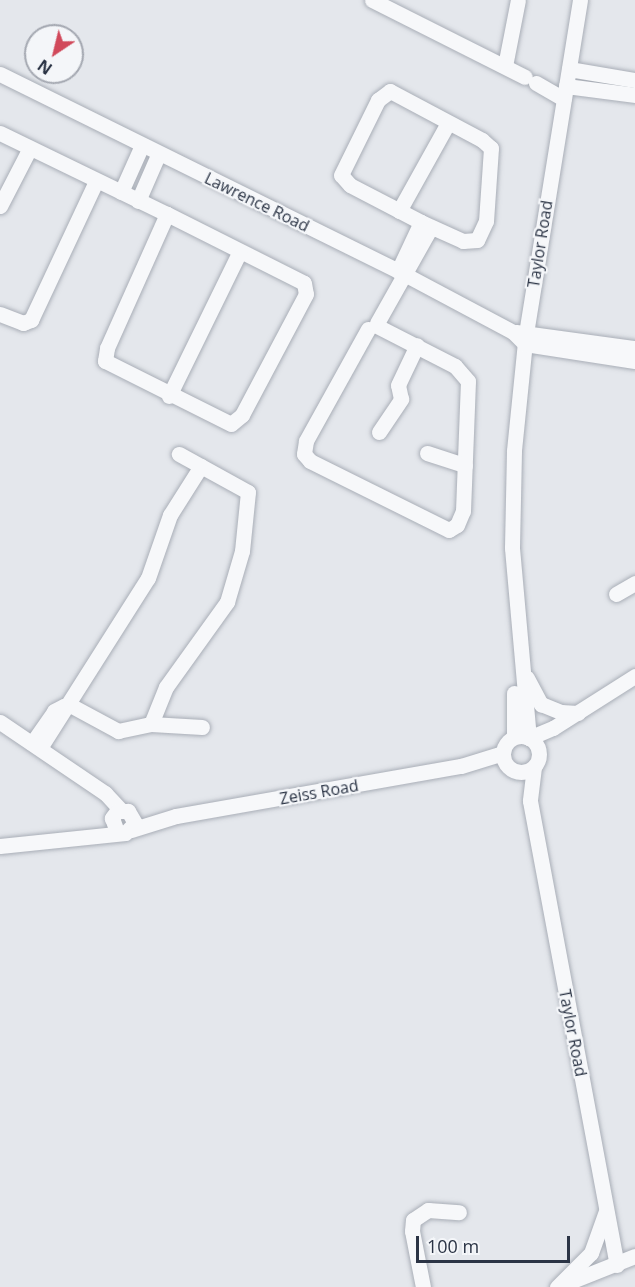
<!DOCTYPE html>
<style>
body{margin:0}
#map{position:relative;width:635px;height:1287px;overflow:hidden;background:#e4e7ec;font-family:"Open Sans",sans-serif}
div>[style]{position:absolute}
.roads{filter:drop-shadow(0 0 2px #a9aeb7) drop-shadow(0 0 2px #a9aeb7)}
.minor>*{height:15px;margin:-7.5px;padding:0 7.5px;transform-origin:7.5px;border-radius:7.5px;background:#f7f8fa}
.minor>.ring{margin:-7.5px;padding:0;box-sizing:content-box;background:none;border:15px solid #f7f8fa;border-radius:50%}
span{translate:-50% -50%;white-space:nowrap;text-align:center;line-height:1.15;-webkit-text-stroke:4.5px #f4f6f9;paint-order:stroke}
.street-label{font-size:16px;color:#2b3445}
.north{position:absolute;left:24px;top:24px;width:60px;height:60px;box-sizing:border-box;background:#f4f6f9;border:2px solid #a4a8b1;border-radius:50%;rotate:215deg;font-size:16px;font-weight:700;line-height:24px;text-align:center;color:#2b3445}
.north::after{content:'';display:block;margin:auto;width:21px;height:27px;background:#d1495b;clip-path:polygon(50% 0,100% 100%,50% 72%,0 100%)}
.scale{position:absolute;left:416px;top:1236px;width:154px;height:27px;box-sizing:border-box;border:3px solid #2b3445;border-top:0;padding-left:8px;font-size:18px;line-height:21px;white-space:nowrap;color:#2b3445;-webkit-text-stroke:4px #f4f6f9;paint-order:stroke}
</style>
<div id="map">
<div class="roads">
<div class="minor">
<i style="left:372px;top:0;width:171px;rotate:26.7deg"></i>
<i style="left:580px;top:0;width:336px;rotate:99.2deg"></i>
<i style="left:526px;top:332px;width:120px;rotate:95.8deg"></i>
<i style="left:514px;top:451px;width:97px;rotate:91.2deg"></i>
<i style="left:512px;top:548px;width:191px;rotate:84.9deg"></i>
<i style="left:529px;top:738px;width:26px;rotate:-23deg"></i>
<i style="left:553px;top:728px;width:97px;rotate:-32.4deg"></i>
<i style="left:505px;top:66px;width:67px;rotate:-78.9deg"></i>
<i style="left:569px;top:69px;width:67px;rotate:9.5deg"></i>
<i style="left:0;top:74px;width:453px;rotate:26.3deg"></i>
<i style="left:406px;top:275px;width:121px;rotate:28deg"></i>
<i style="left:513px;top:332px;width:17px;rotate:45deg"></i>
<i style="left:525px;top:344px;width:111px;rotate:8.8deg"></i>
<i style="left:536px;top:83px;width:32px;rotate:30deg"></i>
<i style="left:566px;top:86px;width:70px;rotate:7.4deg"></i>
<i style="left:390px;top:91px;width:104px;rotate:28deg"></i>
<i style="left:482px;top:140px;width:12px;rotate:42deg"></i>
<i style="left:491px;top:148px;width:73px;rotate:93.9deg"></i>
<i style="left:486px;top:221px;width:21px;rotate:115deg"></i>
<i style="left:477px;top:240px;width:14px;rotate:176deg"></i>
<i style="left:463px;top:241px;width:46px;rotate:-155.7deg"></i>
<i style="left:421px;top:222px;width:80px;rotate:-152.5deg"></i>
<i style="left:350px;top:185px;width:13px;rotate:-132deg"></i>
<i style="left:341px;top:175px;width:84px;rotate:-63.7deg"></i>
<i style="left:378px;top:100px;width:15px;rotate:-37deg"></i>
<i style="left:0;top:133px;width:186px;rotate:25.9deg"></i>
<i style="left:167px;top:214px;width:153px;rotate:26.7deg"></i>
<i style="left:304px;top:283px;width:11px;rotate:80deg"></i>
<i style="left:306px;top:294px;width:137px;rotate:117.9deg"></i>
<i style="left:242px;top:415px;width:14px;rotate:141deg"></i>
<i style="left:231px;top:424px;width:141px;rotate:-153.4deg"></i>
<i style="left:105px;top:361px;width:13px;rotate:-81deg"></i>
<i style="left:107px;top:348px;width:147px;rotate:-65.9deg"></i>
<i style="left:121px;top:192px;width:51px;rotate:-65.9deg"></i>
<i style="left:138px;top:201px;width:52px;rotate:-66.4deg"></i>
<i style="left:0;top:206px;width:65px;rotate:-62.7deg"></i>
<i style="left:399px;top:211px;width:101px;rotate:-60.9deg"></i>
<i style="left:398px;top:271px;width:54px;rotate:-64.9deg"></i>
<i style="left:0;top:314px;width:25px;rotate:21deg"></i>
<i style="left:23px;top:323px;width:9px;rotate:-21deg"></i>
<i style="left:31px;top:320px;width:153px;rotate:-64.9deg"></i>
<i style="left:377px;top:323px;width:110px;rotate:-60.6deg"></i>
<i style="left:368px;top:329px;width:128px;rotate:119deg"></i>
<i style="left:306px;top:441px;width:13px;rotate:99deg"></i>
<i style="left:304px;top:454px;width:9px;rotate:49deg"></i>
<i style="left:310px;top:461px;width:155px;rotate:26.4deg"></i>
<i style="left:449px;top:530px;width:9px;rotate:-32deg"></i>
<i style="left:457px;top:525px;width:15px;rotate:-67deg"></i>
<i style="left:463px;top:511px;width:130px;rotate:-87.8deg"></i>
<i style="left:468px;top:381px;width:20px;rotate:-131deg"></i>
<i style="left:455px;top:366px;width:88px;rotate:-152.9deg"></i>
<i style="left:516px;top:332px;width:120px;rotate:7.7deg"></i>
<i style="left:169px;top:396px;width:161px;rotate:-63.9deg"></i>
<i style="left:379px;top:432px;width:40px;rotate:-56deg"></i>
<i style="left:401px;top:399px;width:14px;rotate:-102deg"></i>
<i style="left:398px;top:385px;width:44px;rotate:-64.6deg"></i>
<i style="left:427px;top:453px;width:40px;rotate:18deg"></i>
<i style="left:616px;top:594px;width:22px;rotate:-30deg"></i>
<i style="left:527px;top:678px;width:30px;rotate:62deg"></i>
<i style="left:541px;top:704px;width:22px;rotate:22deg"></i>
<i style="left:561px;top:712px;width:17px;rotate:3deg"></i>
<i style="left:0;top:722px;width:127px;rotate:34.1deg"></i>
<i style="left:105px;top:793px;width:23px;rotate:47deg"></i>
<i style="left:151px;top:724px;width:51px;rotate:3.4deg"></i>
<i class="ring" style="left:503px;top:736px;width:21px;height:21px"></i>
<i style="left:514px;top:737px;width:44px;rotate:-90deg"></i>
<i style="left:32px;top:743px;width:39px;rotate:-55deg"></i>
<i style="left:54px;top:711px;width:11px;rotate:-27deg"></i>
<i style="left:64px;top:706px;width:6px;rotate:-9deg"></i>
<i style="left:70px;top:705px;width:55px;rotate:28.4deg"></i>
<i style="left:118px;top:731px;width:34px;rotate:-12deg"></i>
<i style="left:151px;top:724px;width:40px;rotate:-68deg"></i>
<i style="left:166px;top:687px;width:105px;rotate:-54.3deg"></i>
<i style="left:227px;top:602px;width:53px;rotate:-73.6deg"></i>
<i style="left:242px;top:551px;width:59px;rotate:-84.2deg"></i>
<i style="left:248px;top:492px;width:79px;rotate:-151.2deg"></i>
<i style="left:40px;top:748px;width:201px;rotate:-57.6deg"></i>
<i style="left:148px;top:578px;width:67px;rotate:-70.8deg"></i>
<i style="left:170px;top:515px;width:58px;rotate:-57.7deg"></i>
<i style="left:534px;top:767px;width:34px;rotate:97deg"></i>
<i style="left:530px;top:801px;width:472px;rotate:79.4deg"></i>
<i style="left:131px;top:830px;width:47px;rotate:-17.3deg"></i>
<i style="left:176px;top:816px;width:289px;rotate:-10deg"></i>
<i style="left:461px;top:766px;width:44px;rotate:-17.2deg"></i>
<i style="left:0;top:846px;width:126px;rotate:-5.9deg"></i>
<i style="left:125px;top:833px;width:14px;rotate:-45deg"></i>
<i style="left:135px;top:823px;width:14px;rotate:-120deg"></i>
<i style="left:128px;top:811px;width:11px;rotate:180deg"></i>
<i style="left:117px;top:811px;width:9px;rotate:126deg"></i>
<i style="left:112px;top:818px;width:15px;rotate:70deg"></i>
<i style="left:567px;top:1283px;width:73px;rotate:-21.7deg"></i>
<i style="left:423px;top:1287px;width:57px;rotate:-101.1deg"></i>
<i style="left:412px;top:1231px;width:11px;rotate:-85deg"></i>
<i style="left:413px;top:1220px;width:18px;rotate:-34deg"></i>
<i style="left:428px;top:1210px;width:31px;rotate:4deg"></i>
<i style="left:557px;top:1287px;width:48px;rotate:-45deg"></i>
<i style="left:591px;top:1253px;width:45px;rotate:-70.3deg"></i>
</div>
</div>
<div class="street-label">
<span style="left:257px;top:202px;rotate:26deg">Lawrence Road</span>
<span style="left:540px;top:244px;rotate:-81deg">Taylor Road</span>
<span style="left:319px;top:792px;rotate:-10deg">Zeiss Road</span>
<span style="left:573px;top:1033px;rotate:79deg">Taylor Road</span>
</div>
<div class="north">N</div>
<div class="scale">100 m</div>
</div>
